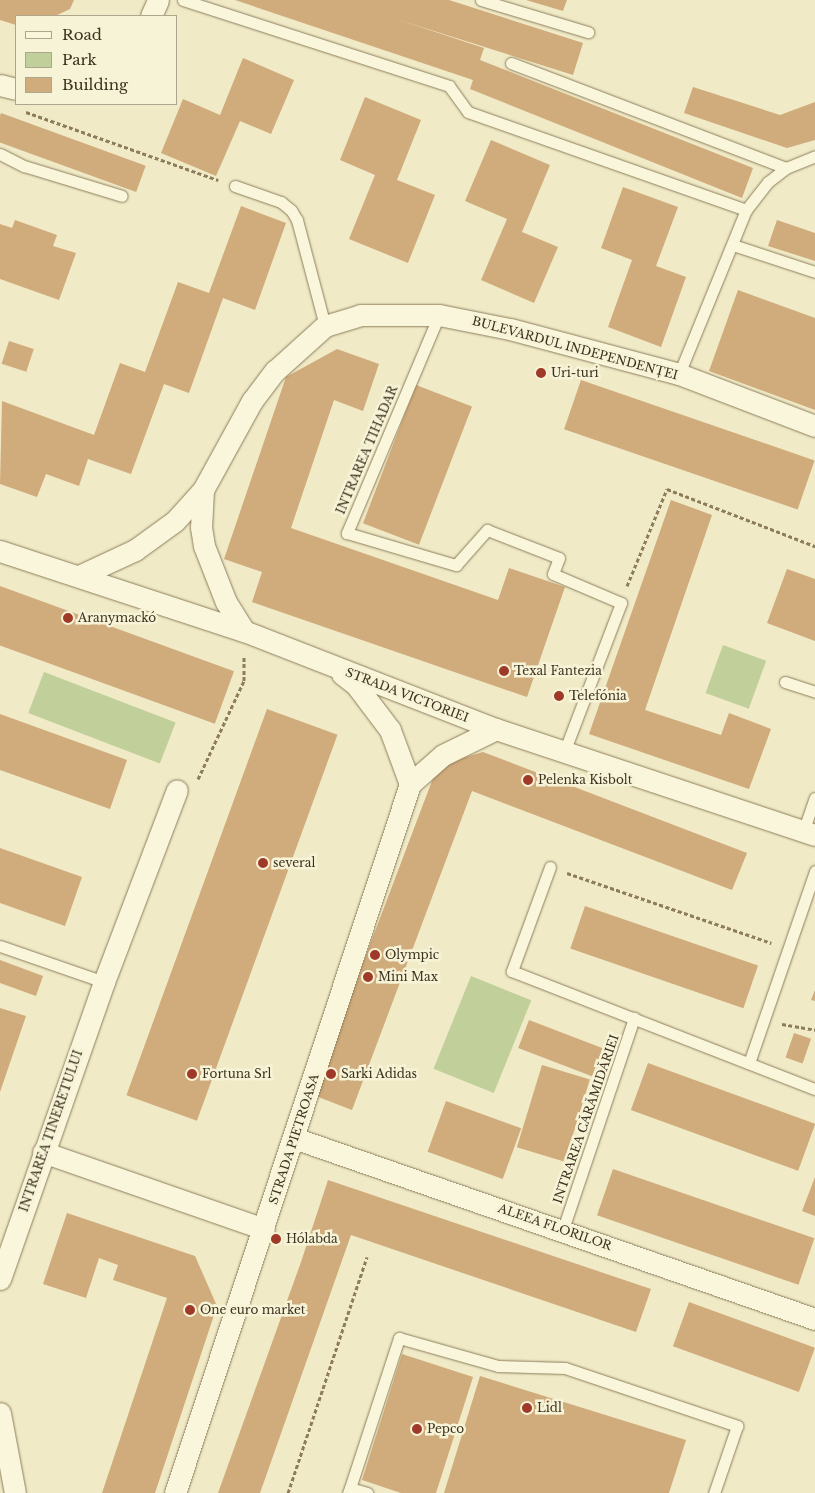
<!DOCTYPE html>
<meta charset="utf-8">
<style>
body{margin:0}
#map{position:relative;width:815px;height:1493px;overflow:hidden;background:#f0eac7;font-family:"Libre Baskerville",serif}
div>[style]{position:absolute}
.green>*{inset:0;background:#c1cf9a;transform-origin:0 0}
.building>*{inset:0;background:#d0ab7b;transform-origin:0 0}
.path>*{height:3px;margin-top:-1.5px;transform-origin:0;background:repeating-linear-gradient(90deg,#8d7d5b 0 4px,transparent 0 6.5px)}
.roads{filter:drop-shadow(0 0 1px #8d7d5b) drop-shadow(0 0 1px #8d7d5b)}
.service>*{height:11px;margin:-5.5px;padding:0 5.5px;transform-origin:5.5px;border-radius:5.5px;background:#faf6db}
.minor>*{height:21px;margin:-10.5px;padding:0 10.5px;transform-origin:10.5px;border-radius:10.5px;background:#faf6db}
.dots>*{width:14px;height:14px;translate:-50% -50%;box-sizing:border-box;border:2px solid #f7f3d7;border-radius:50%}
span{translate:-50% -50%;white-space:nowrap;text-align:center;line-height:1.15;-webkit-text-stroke:5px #f7f3d7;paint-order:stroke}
.street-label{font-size:12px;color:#3d321f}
.poi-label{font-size:12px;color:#3d321f}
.left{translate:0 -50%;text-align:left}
.legend{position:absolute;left:15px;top:15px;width:162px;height:90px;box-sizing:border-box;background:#f7f3d7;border:1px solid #ada68d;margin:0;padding:6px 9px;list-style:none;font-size:15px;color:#3d321f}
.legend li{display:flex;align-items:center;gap:10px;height:25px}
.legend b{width:25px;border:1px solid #ada68d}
</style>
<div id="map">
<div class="green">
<i style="left:723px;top:645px;width:46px;height:51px;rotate:20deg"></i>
<i style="left:44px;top:672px;width:141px;height:44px;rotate:21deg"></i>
<i style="left:471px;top:976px;width:65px;height:100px;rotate:22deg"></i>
</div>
<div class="building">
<i style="clip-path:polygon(0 0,74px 0,70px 9px,55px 16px,16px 16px,16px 25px,0 20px)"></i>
<i style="clip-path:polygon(235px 0,449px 0,583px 43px,573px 75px,396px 19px,484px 48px,480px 60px,753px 168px,742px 198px,470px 89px,473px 80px)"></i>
<i style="clip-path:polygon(526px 0,567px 0,563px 11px)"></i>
<i style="clip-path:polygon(243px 58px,294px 80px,271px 134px,240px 121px,216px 176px,161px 153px,183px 99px,220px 115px)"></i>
<i style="clip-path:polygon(693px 87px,780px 115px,815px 102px,815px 140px,787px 148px,684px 113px)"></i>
<i style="clip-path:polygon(365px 97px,421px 120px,397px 180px,435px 195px,408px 263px,349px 239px,375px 175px,340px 160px)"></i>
<i style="left:1px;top:113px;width:154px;height:28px;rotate:20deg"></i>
<i style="clip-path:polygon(491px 140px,550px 165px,522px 232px,558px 247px,534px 303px,481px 280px,507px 219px,465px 201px)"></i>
<i style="clip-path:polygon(623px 187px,678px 207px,656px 266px,686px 277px,661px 347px,608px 327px,632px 260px,601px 248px)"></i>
<i style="clip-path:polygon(241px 206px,286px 223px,255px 310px,223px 298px,189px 393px,164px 384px,131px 474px,88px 459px,79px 486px,46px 474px,37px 497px,0 484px,2px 401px,94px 435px,120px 363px,145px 372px,178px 282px,209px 293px)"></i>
<i style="clip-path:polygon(15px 220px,57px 235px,53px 246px,76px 253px,59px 300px,0 279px,0 224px,12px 228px)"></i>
<i style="clip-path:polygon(777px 220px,815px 233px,815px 261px,768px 246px)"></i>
<i style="clip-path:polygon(738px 290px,815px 318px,815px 410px,709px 371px)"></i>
<i style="left:9px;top:341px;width:26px;height:24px;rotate:18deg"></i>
<i style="clip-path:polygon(337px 349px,379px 364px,363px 411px,334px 400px,291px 528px,498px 600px,509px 568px,565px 587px,527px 697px,252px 602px,262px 572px,224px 559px,286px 377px)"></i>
<i style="left:581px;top:380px;width:247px;height:52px;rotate:19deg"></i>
<i style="left:416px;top:385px;width:60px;height:148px;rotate:21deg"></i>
<i style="clip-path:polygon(671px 500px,712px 515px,645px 710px,721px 735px,729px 713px,771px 729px,749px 789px,589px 734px)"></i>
<i style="clip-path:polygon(787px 569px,815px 579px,815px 641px,767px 623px)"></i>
<i style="left:0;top:586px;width:249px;height:56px;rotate:20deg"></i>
<i style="left:267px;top:709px;width:75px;height:411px;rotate:20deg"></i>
<i style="clip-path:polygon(0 714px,127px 760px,110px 809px,0 770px)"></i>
<i style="clip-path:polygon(483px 752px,747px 853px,732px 890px,472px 791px,352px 1110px,313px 1095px,438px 765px)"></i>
<i style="clip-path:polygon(0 848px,82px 877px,65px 926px,0 903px)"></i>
<i style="left:585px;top:906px;width:183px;height:45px;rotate:19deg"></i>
<i style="clip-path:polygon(0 960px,43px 976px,36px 996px,0 983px)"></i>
<i style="clip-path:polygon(815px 990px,815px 1001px,811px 1000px)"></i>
<i style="clip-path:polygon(0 1008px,26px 1016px,0 1092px)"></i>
<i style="left:529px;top:1020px;width:79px;height:30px;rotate:21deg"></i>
<i style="left:794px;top:1033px;width:18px;height:26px;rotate:19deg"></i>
<i style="left:648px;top:1063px;width:178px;height:50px;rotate:20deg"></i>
<i style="left:542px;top:1065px;width:50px;height:86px;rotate:17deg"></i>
<i style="left:446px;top:1101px;width:80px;height:54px;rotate:20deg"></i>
<i style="left:613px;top:1169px;width:213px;height:49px;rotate:19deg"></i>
<i style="clip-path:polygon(815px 1177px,815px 1216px,802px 1211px)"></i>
<i style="clip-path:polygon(328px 1180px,651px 1289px,636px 1332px,351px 1235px,260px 1493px,218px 1493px,301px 1262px)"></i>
<i style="clip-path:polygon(67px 1213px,195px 1256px,217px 1306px,155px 1493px,102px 1493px,167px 1298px,113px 1280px,118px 1265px,99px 1258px,86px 1298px,43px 1284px)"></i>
<i style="left:689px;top:1302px;width:134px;height:47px;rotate:20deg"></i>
<i style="clip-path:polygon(402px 1354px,473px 1377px,436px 1493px,401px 1493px,362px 1480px)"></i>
<i style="clip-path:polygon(480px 1376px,686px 1440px,669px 1493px,444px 1493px)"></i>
</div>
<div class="path">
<i style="left:26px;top:112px;width:204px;rotate:19.5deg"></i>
<i style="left:627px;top:586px;width:105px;rotate:-67.6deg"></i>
<i style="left:667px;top:489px;width:159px;rotate:21.1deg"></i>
<i style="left:198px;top:779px;width:108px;rotate:-64.9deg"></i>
<i style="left:244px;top:681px;width:25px;rotate:-90deg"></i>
<i style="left:567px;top:873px;width:216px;rotate:18.9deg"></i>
<i style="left:782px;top:1024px;width:34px;rotate:10deg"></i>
<i style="left:288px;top:1493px;width:249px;rotate:-71.5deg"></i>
</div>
<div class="roads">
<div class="service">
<i style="left:183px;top:0;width:280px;rotate:17.9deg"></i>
<i style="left:449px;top:86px;width:32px;rotate:54deg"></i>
<i style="left:468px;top:112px;width:295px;rotate:19.4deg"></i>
<i style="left:481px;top:0;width:112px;rotate:16.7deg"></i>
<i style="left:511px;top:63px;width:294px;rotate:20.9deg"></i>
<i style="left:0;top:154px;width:27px;rotate:27deg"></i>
<i style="left:24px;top:166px;width:102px;rotate:17deg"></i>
<i style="left:235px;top:186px;width:49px;rotate:19.2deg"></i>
<i style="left:281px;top:202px;width:13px;rotate:39deg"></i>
<i style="left:291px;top:210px;width:12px;rotate:59deg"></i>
<i style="left:297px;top:220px;width:110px;rotate:75.2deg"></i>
<i style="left:733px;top:245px;width:86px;rotate:18.2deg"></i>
<i style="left:439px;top:315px;width:237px;rotate:112.9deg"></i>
<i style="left:347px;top:533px;width:114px;rotate:16.4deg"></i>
<i style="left:456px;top:565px;width:47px;rotate:-48.5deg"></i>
<i style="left:487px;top:530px;width:77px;rotate:21.3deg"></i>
<i style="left:559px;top:558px;width:17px;rotate:111deg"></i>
<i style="left:553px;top:574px;width:74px;rotate:23.1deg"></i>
<i style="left:621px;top:603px;width:160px;rotate:110.9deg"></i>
<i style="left:679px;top:374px;width:177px;rotate:-67.8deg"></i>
<i style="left:746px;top:210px;width:36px;rotate:-52deg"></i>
<i style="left:768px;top:182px;width:23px;rotate:-38deg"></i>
<i style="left:786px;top:168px;width:31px;rotate:-22deg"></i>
<i style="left:785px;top:682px;width:32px;rotate:18deg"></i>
<i style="left:803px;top:832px;width:36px;rotate:-71deg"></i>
<i style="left:550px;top:867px;width:111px;rotate:110.1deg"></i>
<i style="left:512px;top:971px;width:325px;rotate:21.3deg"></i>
<i style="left:0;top:946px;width:110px;rotate:19.1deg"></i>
<i style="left:749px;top:1063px;width:203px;rotate:-71deg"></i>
<i style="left:563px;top:1229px;width:223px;rotate:-71.4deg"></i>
<i style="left:350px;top:1488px;width:158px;rotate:-71.9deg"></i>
<i style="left:399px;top:1338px;width:103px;rotate:15.8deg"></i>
<i style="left:498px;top:1366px;width:67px;rotate:1.7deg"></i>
<i style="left:565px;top:1368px;width:182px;rotate:18.6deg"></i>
<i style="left:737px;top:1426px;width:71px;rotate:108.9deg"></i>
<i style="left:348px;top:1493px;width:5px;rotate:-68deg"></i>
<i style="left:350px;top:1488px;width:18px;rotate:16deg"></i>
</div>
<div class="minor">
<i style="left:151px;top:16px;width:17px;rotate:-66deg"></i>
<i style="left:0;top:85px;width:16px;rotate:14deg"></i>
<i style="left:203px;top:490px;width:37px;rotate:93deg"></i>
<i style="left:201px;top:527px;width:19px;rotate:81deg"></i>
<i style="left:204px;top:546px;width:60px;rotate:68.6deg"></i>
<i style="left:226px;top:602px;width:34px;rotate:58deg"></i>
<i style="left:0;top:551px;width:257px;rotate:18.2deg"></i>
<i style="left:244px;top:631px;width:270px;rotate:21.3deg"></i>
<i style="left:496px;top:729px;width:336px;rotate:18.4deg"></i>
<i style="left:79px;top:576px;width:62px;rotate:-24.9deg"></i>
<i style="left:135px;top:550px;width:49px;rotate:-35.9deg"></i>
<i style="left:175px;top:521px;width:42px;rotate:-47.9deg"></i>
<i style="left:203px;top:490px;width:102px;rotate:-61.2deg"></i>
<i style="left:252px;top:401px;width:38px;rotate:-53deg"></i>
<i style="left:275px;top:371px;width:67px;rotate:-42deg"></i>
<i style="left:325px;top:326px;width:37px;rotate:-17deg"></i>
<i style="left:360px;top:315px;width:79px"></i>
<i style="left:439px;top:315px;width:72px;rotate:11.2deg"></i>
<i style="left:510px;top:329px;width:175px;rotate:14.9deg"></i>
<i style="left:679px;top:374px;width:146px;rotate:20.9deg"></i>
<i style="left:342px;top:674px;width:18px;rotate:38deg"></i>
<i style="left:356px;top:685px;width:56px;rotate:52.9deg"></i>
<i style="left:390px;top:730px;width:58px;rotate:69.7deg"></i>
<i style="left:294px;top:1138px;width:552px;rotate:19.16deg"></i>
<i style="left:43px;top:1152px;width:234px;rotate:19.2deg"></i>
<i style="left:0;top:1279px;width:315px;rotate:-70.7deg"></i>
<i style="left:104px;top:982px;width:205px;rotate:-69.2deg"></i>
<i style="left:0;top:1413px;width:81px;rotate:79.4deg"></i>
<i style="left:175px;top:1493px;width:747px;rotate:-71.66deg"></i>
<i style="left:410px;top:784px;width:44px;rotate:-41.3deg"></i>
<i style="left:443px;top:755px;width:59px;rotate:-26.1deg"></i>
</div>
</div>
<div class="dots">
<i style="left:541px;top:373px;background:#9f3928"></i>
<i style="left:68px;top:618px;background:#9f3928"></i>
<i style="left:504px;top:671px;background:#9f3928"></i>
<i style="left:559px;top:696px;background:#9f3928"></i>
<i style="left:528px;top:780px;background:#9f3928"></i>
<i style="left:263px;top:863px;background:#9f3928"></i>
<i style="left:375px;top:955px;background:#9f3928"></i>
<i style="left:368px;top:977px;background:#9f3928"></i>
<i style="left:192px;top:1074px;background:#9f3928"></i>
<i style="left:331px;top:1074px;background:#9f3928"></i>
<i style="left:276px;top:1239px;background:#9f3928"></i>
<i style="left:190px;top:1310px;background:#9f3928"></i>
<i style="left:527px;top:1408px;background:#9f3928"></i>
<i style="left:417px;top:1429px;background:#9f3928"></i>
</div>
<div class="street-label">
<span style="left:575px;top:348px;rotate:15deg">BULEVARDUL INDEPENDENȚEI</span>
<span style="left:367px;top:450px;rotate:-67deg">INTRAREA TIHADAR</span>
<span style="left:407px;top:695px;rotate:21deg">STRADA VICTORIEI</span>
<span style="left:586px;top:1119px;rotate:-71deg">INTRAREA CĂRĂMIDĂRIEI</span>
<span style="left:51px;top:1131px;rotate:-71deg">INTRAREA TINERETULUI</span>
<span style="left:294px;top:1139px;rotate:-72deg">STRADA PIETROASA</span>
<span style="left:555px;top:1227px;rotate:19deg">ALEEA FLORILOR</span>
</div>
<div class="poi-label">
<span class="left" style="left:551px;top:373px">Uri-turi</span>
<span class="left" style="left:78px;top:618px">Aranymackó</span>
<span class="left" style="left:514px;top:671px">Texal Fantezia</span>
<span class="left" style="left:569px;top:696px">Telefónia</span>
<span class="left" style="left:538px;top:780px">Pelenka Kisbolt</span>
<span class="left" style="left:273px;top:863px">several</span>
<span class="left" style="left:385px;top:955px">Olympic</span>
<span class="left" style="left:378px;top:977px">Mini Max</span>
<span class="left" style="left:202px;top:1074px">Fortuna Srl</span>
<span class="left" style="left:341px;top:1074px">Sarki Adidas</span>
<span class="left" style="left:286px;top:1239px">Hólabda</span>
<span class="left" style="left:200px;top:1310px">One euro market</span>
<span class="left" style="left:537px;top:1408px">Lidl</span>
<span class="left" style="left:427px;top:1429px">Pepco</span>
</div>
<ul class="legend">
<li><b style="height:6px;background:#faf6db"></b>Road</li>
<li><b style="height:14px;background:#c1cf9a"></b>Park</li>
<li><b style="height:14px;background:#d0ab7b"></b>Building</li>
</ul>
</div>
